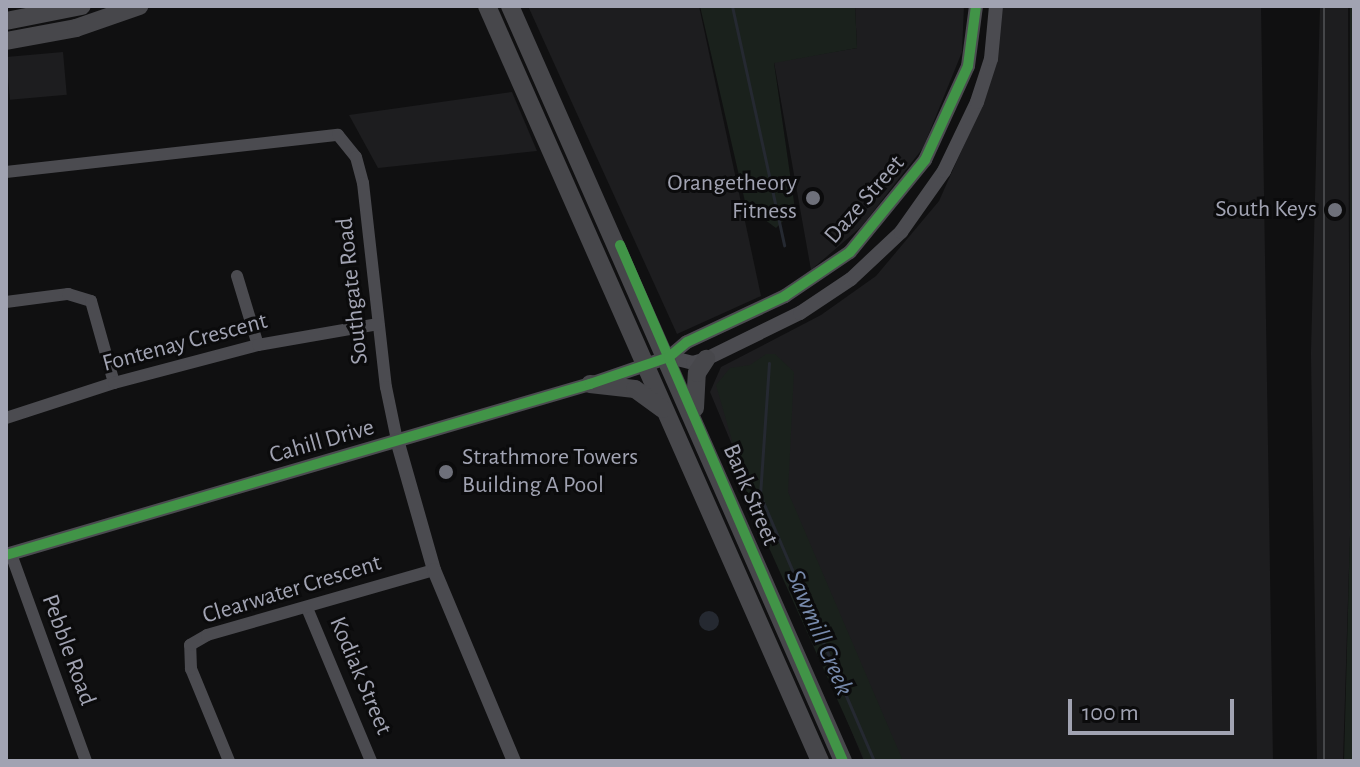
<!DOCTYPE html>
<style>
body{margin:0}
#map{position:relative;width:1360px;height:767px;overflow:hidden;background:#101011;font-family:"Alegreya Sans",sans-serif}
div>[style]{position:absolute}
.built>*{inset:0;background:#1d1d1f;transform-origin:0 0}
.green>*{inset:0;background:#1a211c}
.water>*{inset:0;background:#252931}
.round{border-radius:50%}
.stream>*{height:3px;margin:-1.5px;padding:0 1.5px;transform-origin:1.5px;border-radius:1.5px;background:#252931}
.minor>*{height:12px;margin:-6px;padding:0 6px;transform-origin:6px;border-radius:6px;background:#4b4b50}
.tertiary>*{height:14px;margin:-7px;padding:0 7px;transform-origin:7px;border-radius:7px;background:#4b4b50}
.primary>*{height:18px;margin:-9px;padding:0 9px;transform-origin:9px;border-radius:9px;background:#47474b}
.tram>*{height:2px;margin:-1px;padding:0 1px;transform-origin:1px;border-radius:1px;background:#454649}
.cycleway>*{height:10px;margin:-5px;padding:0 5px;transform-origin:5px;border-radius:5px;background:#419447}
.dots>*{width:22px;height:22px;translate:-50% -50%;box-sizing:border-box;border:4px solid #0b0b0c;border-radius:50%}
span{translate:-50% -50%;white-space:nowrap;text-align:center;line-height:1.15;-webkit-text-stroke:6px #0b0b0c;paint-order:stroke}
.poi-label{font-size:24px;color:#a1a3b2}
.right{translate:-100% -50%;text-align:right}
.left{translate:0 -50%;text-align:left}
.street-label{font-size:24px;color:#a1a3b2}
.water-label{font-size:26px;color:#788bad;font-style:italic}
.frame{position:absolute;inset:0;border:8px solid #a1a3b2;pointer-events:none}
.scale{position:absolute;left:1068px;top:699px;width:166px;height:36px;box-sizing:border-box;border:4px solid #a1a3b2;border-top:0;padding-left:10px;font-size:24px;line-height:28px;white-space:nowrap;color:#a1a3b2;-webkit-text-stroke:6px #0b0b0c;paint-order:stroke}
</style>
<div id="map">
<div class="built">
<i style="clip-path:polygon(528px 6px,699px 6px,761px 296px,677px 334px)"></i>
<i style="clip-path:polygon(855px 6px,964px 6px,962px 52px,923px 148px,861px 227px,811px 270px,774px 62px,857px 48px)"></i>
<i style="clip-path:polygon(1002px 6px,1261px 6px,1273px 761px,864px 761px,710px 392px,721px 367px,821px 315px,876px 276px,939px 201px,968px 136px)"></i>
<i style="clip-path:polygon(1320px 6px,1348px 6px,1350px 535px,1343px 761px,1317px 761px,1311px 353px)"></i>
<i style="left:63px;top:52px;width:43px;height:57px;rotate:85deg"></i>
<i style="clip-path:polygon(512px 92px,537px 151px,378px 168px,349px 115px)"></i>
</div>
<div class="green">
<i style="clip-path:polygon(700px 6px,855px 6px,857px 48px,774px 63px,795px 209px,776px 228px,746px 206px)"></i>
<i style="clip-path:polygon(1350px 6px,1354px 6px,1354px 761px,1344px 761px,1350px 535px)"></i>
<i style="clip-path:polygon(766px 354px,775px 354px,794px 372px,788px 492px,903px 761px,865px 761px,752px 510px,716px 385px,730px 368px,750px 365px)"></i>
</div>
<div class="water">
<i class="round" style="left:436px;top:463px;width:20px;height:20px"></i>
<i class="round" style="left:699px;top:611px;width:20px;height:20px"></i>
</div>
<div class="stream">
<i style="left:732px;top:6px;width:245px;rotate:77.7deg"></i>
<i style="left:769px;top:363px;width:132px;rotate:93.9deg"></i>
<i style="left:760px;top:495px;width:289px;rotate:66.8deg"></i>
</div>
<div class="minor">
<i style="left:6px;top:172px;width:334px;rotate:-6.4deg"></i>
<i style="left:338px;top:135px;width:28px;rotate:51deg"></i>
<i style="left:356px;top:157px;width:27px;rotate:75deg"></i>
<i style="left:363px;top:183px;width:205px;rotate:83.6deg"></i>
<i style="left:386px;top:387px;width:54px;rotate:78.3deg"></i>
<i style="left:237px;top:276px;width:72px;rotate:73.1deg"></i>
<i style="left:6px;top:302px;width:63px;rotate:-7.4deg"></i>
<i style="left:68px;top:294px;width:24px;rotate:17deg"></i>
<i style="left:91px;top:301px;width:85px;rotate:74.3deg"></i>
<i style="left:6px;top:418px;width:114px;rotate:-18deg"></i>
<i style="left:114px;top:383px;width:149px;rotate:-14.8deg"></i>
<i style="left:258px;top:345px;width:122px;rotate:-9.9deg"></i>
<i style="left:11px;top:554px;width:220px;rotate:70.1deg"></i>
<i style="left:307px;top:608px;width:166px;rotate:67.3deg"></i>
<i style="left:229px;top:761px;width:100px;rotate:-112.4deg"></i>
<i style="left:191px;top:669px;width:24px;rotate:-92deg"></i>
<i style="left:190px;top:645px;width:20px;rotate:-30deg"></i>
<i style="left:207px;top:635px;width:236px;rotate:-16deg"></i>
</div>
<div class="tertiary">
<i style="left:669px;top:357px;width:25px;rotate:14deg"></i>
<i style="left:693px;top:363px;width:14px;rotate:-17deg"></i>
<i style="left:706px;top:359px;width:105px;rotate:-26.1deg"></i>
<i style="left:800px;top:313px;width:61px;rotate:-33.7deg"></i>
<i style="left:851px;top:279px;width:69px;rotate:-43.2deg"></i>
<i style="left:901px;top:232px;width:75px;rotate:-54.8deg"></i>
<i style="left:944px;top:171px;width:76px;rotate:-64.4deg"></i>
<i style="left:977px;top:102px;width:45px;rotate:-72deg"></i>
<i style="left:991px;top:59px;width:53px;rotate:-84.6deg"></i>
<i style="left:397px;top:440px;width:135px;rotate:74.1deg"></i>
<i style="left:434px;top:570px;width:207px;rotate:67.3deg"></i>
<i style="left:6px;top:555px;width:609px;rotate:-16.32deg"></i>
<i style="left:590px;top:384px;width:83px;rotate:-18.9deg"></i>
<i style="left:669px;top:357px;width:23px;rotate:-40deg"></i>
<i style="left:687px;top:342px;width:108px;rotate:-25.1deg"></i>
<i style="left:785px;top:296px;width:78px;rotate:-34.1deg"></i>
<i style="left:850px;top:252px;width:119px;rotate:-50.8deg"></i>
<i style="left:925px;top:160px;width:103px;rotate:-65.4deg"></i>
<i style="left:968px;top:66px;width:61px;rotate:-82.4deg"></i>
</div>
<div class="primary">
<i style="left:487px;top:6px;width:825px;rotate:66.2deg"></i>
<i style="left:510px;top:6px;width:825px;rotate:66.2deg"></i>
<i style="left:6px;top:21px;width:77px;rotate:-11.2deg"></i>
<i style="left:6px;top:41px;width:71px;rotate:-10.5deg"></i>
<i style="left:76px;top:28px;width:67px;rotate:-19.2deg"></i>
<i style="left:590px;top:384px;width:45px;rotate:6.3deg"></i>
<i style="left:635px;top:389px;width:34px;rotate:36deg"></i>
<i style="left:695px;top:408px;width:35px;rotate:-87deg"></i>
<i style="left:697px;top:373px;width:17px;rotate:-57deg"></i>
</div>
<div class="tram">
<i style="left:1324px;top:761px;width:755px;rotate:-90deg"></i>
</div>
<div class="cycleway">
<i style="left:620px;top:245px;width:562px;rotate:66.63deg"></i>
<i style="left:6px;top:555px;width:609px;rotate:-16.32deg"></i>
<i style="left:590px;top:384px;width:83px;rotate:-18.9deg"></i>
<i style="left:669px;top:357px;width:23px;rotate:-40deg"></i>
<i style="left:687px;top:342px;width:108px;rotate:-25.1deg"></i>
<i style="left:785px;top:296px;width:78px;rotate:-34.1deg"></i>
<i style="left:850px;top:252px;width:119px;rotate:-50.8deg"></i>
<i style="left:925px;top:160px;width:103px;rotate:-65.4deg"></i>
<i style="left:968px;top:66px;width:61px;rotate:-82.4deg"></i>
</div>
<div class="dots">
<i style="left:813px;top:198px;background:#6e707a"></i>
<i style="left:1335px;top:210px;background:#6e707a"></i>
<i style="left:446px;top:472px;background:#6e707a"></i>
</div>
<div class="poi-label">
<span class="right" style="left:797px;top:198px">Orangetheory<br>Fitness</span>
<span class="right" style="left:1317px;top:210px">South Keys</span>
<span class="left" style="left:462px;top:472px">Strathmore Towers<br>Building A Pool</span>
</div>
<div class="street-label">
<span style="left:865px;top:200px;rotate:-49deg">Daze Street</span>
<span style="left:353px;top:291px;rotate:-96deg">Southgate Road</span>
<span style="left:185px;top:343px;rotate:-15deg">Fontenay Crescent</span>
<span style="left:322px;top:442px;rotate:-16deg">Cahill Drive</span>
<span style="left:750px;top:495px;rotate:67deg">Bank Street</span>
<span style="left:292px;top:590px;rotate:-17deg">Clearwater Crescent</span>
<span style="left:68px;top:650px;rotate:70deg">Pebble Road</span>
<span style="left:360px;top:676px;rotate:67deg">Kodiak Street</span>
</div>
<div class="water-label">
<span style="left:819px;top:633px;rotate:67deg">Sawmill Creek</span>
</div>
<div class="frame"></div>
<div class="scale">100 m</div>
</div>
